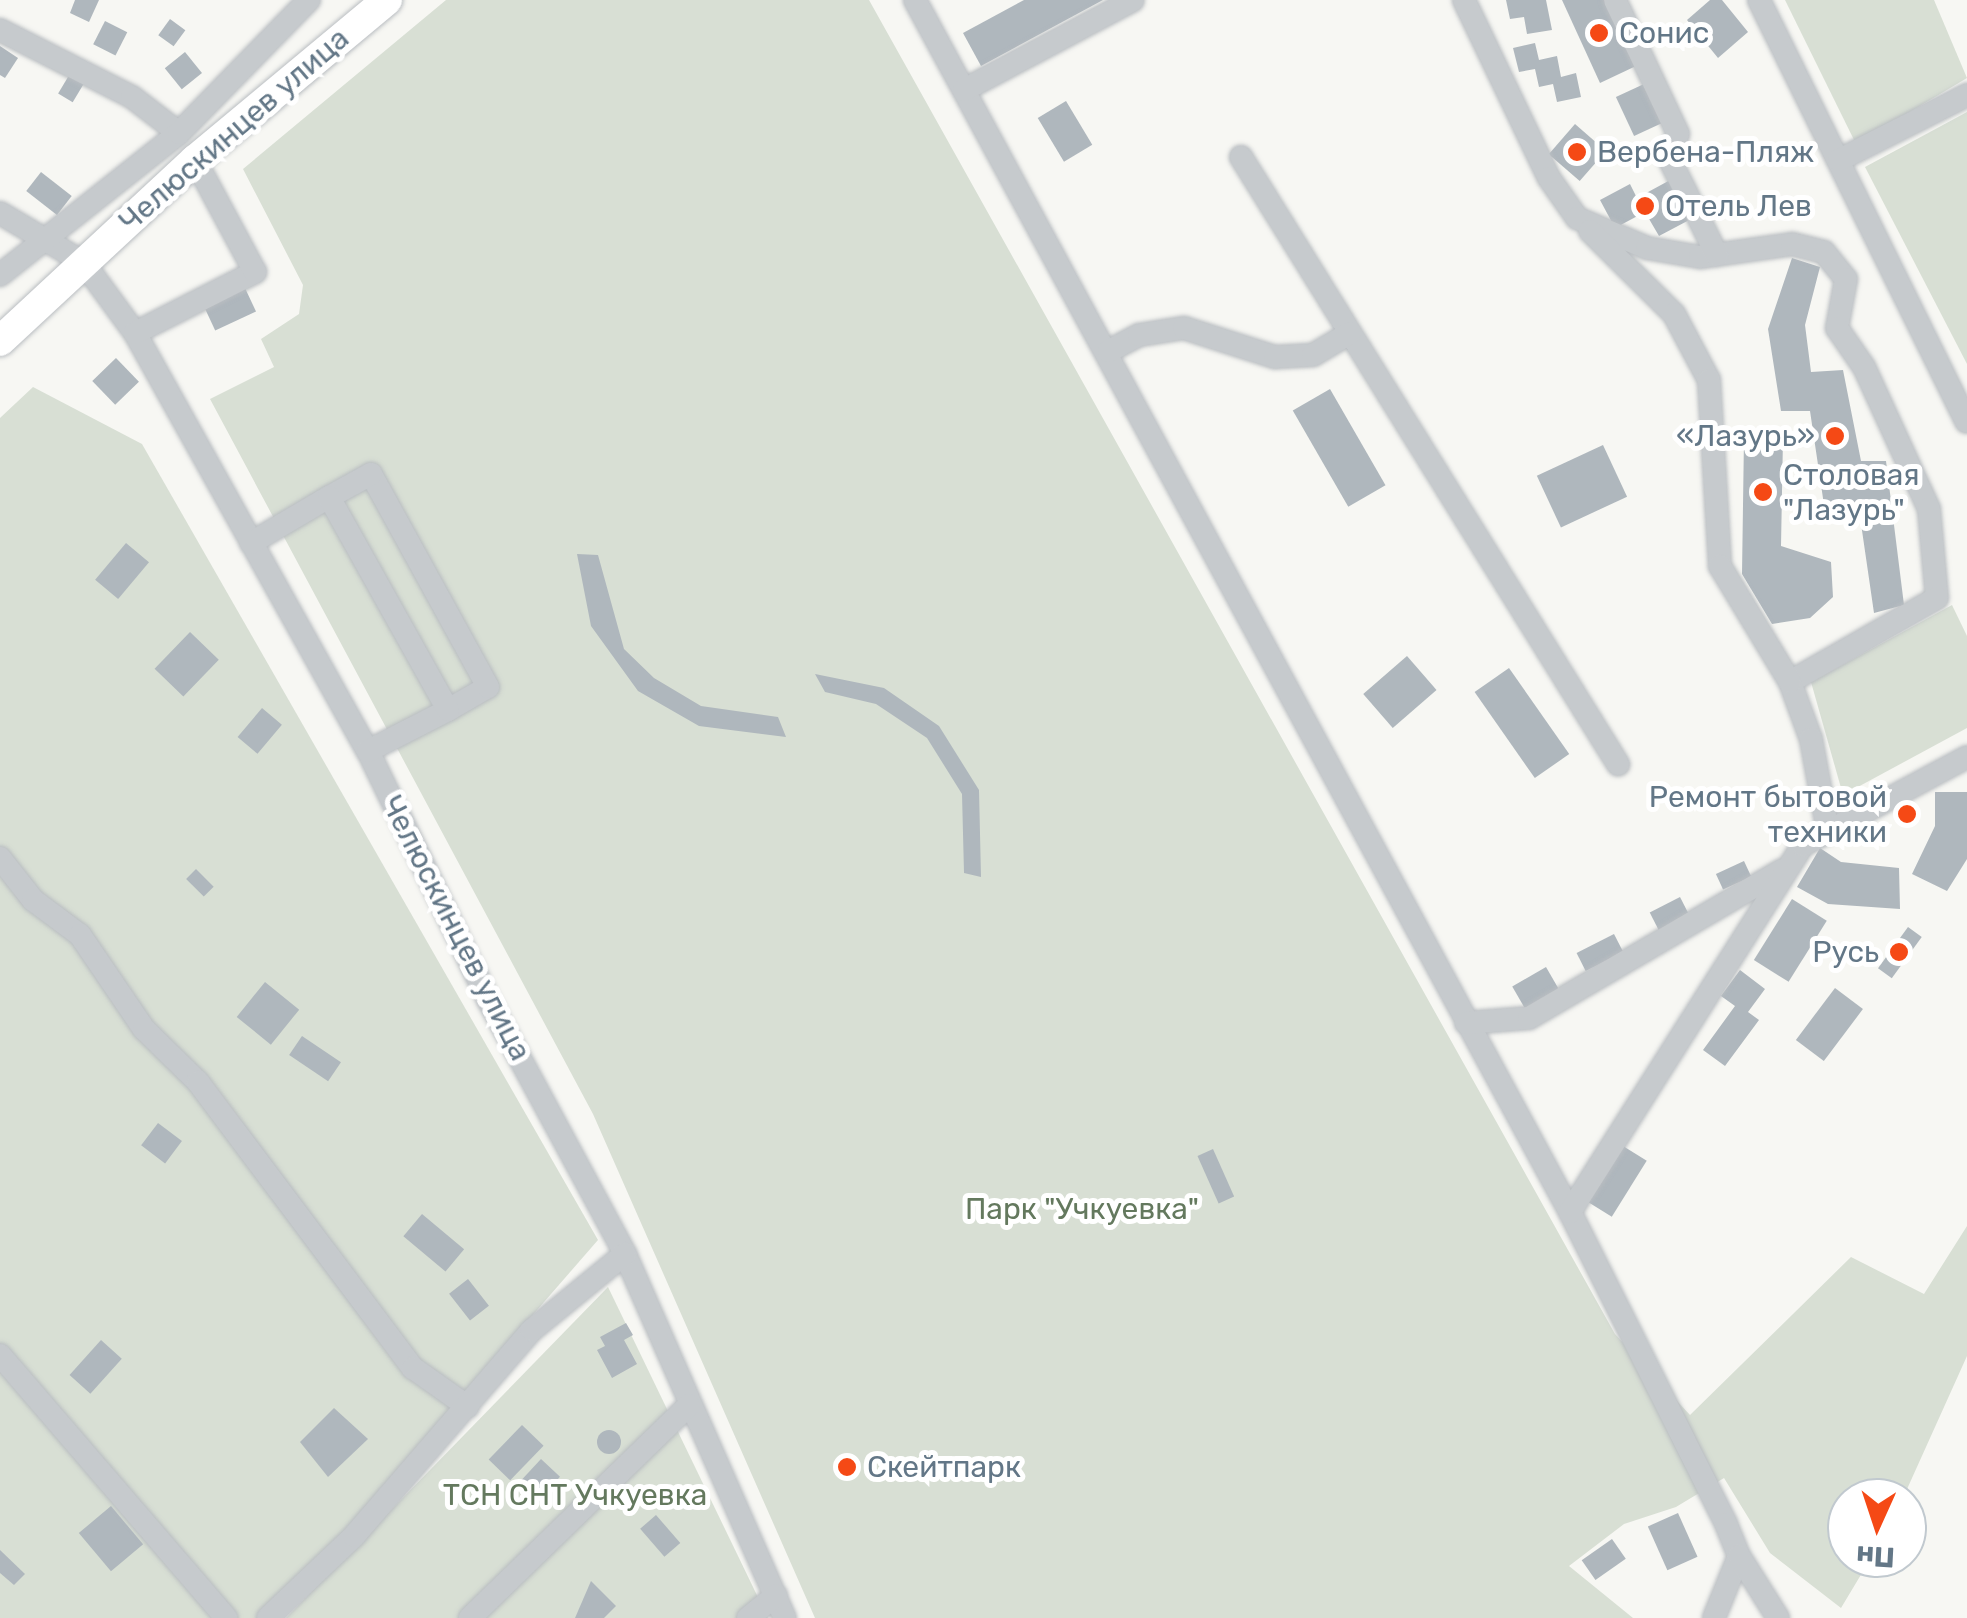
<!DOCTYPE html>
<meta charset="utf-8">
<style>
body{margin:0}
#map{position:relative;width:1967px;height:1618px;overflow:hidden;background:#f7f7f3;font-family:Rubik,sans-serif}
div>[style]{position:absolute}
.green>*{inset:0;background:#d8dfd4}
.building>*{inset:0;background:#afb7bd;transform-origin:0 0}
.round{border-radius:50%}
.roads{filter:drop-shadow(0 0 2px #b9bdc1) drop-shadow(0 0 2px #b9bdc1)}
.minor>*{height:22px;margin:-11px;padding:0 11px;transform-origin:11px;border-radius:11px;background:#c6cacd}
.major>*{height:30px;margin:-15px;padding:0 15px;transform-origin:15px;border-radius:15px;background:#fff}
.dots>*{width:28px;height:28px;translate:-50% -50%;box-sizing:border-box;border:5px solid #fff;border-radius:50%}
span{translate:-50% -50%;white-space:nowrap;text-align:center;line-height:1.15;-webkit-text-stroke:10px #fff;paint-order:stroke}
.poi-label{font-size:30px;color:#637787}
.left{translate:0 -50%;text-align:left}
.right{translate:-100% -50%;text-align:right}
.street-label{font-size:30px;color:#637787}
.park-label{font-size:30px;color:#64795e}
.north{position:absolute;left:1827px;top:1478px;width:100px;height:100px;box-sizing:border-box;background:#fff;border:2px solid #c1c9cf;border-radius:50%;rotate:183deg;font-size:28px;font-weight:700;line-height:40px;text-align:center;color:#637787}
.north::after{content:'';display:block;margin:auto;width:35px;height:45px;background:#f54915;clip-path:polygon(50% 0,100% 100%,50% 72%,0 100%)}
</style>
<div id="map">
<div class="green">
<i style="clip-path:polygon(446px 0,869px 0,1615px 1334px,1690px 1415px,1851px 1257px,1924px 1294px,1967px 1226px,1967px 1356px,1903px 1498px,1847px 1498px,1847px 1558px,1871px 1558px,1841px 1608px,1770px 1553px,1724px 1478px,1676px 1507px,1624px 1524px,1569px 1566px,1633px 1618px,815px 1618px,593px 1114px,210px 399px,274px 367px,261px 339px,299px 314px,303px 285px,243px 169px)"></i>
<i style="clip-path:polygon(1785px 0,1934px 0,1967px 78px,1856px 144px)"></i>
<i style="clip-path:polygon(1967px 112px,1967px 364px,1865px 167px)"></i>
<i style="clip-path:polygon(33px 387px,142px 444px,598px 1240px,269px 1618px,0 1618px,0 418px)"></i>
<i style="clip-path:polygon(1952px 605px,1967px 636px,1967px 728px,1843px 795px,1811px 682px)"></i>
<i style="clip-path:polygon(608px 1287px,768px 1618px,286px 1618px)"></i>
</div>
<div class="building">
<i style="clip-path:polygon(75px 0,99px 0,89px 22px,70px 13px)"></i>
<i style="clip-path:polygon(1024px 0,1103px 0,981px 66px,963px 33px)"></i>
<i style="clip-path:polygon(1506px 0,1546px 0,1552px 30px,1527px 34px,1524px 17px,1510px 19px)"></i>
<i style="clip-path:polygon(1562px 0,1607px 0,1636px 66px,1600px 83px)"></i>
<i style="clip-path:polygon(1710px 0,1722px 0,1748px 32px,1718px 58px,1687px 20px)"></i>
<i style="left:170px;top:19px;width:19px;height:20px;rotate:36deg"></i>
<i style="left:105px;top:21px;width:25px;height:26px;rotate:27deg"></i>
<i style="clip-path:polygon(1535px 43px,1539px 60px,1557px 56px,1561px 77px,1576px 73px,1581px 97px,1557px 102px,1553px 84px,1539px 87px,1535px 69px,1519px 72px,1513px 48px)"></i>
<i style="clip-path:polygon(0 46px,18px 58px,5px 78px,0 75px)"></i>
<i style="left:185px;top:52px;width:27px;height:26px;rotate:51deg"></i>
<i style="left:71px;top:72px;width:17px;height:25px;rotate:31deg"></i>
<i style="left:1644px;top:84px;width:43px;height:31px;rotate:65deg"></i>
<i style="left:1066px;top:101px;width:51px;height:33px;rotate:59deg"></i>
<i style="left:1575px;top:124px;width:41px;height:40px;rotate:41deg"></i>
<i style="left:41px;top:172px;width:39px;height:24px;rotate:38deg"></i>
<i style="clip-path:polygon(1672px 179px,1693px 218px,1659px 236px,1645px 212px,1615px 228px,1600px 200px,1630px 184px,1637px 198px)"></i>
<i style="clip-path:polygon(1792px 258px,1820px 267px,1805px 325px,1811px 372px,1843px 370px,1861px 461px,1886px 461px,1904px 605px,1874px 613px,1858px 503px,1824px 505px,1810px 411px,1781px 411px,1768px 329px)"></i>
<i style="left:245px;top:288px;width:26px;height:45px;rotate:65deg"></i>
<i style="left:116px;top:358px;width:33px;height:33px;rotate:46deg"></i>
<i style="left:1330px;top:389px;width:111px;height:43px;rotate:60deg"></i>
<i style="clip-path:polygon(1744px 437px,1783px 438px,1781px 546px,1831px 562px,1833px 597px,1810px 618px,1772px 624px,1742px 574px)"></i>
<i style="left:1603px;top:445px;width:57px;height:73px;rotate:65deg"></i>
<i style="left:126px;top:543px;width:30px;height:48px;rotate:40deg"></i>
<i style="clip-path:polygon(577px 554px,598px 555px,624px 649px,654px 678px,701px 706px,778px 717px,786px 737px,699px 726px,638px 691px,591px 626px)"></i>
<i style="left:190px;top:632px;width:40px;height:51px;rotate:44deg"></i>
<i style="left:1407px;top:656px;width:45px;height:58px;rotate:49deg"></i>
<i style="left:1509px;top:668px;width:105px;height:42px;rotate:55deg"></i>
<i style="clip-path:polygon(815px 674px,884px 688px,939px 726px,979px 790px,981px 877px,964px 873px,962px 794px,927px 738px,876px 704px,825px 692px)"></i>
<i style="left:262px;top:708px;width:26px;height:38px;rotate:40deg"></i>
<i style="clip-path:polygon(1935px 792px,1967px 792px,1967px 859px,1947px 891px,1912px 874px,1935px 826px)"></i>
<i style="clip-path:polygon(1820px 848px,1841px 862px,1899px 868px,1900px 909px,1828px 904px,1797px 887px)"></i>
<i style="left:1744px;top:861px;width:17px;height:31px;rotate:65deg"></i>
<i style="left:196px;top:869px;width:25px;height:14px;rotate:45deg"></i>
<i style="left:1680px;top:897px;width:20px;height:34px;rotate:63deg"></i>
<i style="left:1792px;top:899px;width:41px;height:72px;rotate:32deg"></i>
<i style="left:1908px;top:927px;width:17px;height:51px;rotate:36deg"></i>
<i style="left:1614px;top:934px;width:20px;height:42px;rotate:63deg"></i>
<i style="left:1546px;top:967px;width:28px;height:39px;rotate:60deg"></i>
<i style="clip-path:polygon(1740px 970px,1765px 989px,1748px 1012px,1759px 1020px,1725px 1066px,1703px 1050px,1735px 1006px,1721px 996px)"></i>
<i style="left:265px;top:982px;width:44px;height:45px;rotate:39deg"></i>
<i style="left:1835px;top:988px;width:35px;height:65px;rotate:37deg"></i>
<i style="left:302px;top:1036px;width:47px;height:23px;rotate:34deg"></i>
<i style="left:158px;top:1123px;width:30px;height:28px;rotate:37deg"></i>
<i style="left:1623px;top:1146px;width:28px;height:66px;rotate:32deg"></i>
<i style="left:1213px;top:1149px;width:52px;height:17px;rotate:66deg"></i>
<i style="left:422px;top:1214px;width:55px;height:29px;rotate:40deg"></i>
<i style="left:468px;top:1279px;width:34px;height:24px;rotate:52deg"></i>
<i style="clip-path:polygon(626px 1323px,633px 1335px,624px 1340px,637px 1364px,612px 1378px,597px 1350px,605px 1346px,600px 1337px)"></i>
<i style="left:101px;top:1340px;width:28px;height:47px;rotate:42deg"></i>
<i style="clip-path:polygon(334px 1408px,368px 1439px,328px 1477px,300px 1442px)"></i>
<i style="left:522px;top:1425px;width:30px;height:48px;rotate:44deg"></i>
<i class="round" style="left:597px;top:1430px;width:24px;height:24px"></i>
<i style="left:541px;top:1459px;width:26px;height:32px;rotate:43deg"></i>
<i style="left:111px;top:1506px;width:50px;height:42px;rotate:50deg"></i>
<i style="left:1678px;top:1513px;width:48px;height:33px;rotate:66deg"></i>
<i style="left:656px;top:1515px;width:37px;height:21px;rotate:49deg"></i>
<i style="left:1612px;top:1539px;width:24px;height:37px;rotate:55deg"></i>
<i style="clip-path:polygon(0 1550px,25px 1574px,14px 1585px,0 1573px)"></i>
<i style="clip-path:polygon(591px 1581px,616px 1606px,604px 1618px,575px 1618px)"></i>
</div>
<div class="roads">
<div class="minor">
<i style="left:915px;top:0;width:1378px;rotate:61.61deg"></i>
<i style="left:1570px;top:1212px;width:349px;rotate:63.4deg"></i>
<i style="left:1726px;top:1524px;width:35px;rotate:68deg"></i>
<i style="left:1739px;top:1556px;width:67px;rotate:112deg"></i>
<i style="left:1464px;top:0;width:197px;rotate:64.5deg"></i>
<i style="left:1549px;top:178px;width:49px;rotate:55deg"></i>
<i style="left:1577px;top:218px;width:76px;rotate:23.2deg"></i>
<i style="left:1647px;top:248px;width:54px;rotate:9.6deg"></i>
<i style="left:1700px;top:257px;width:93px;rotate:-8deg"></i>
<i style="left:1792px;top:244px;width:33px;rotate:14deg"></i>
<i style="left:1824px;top:252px;width:35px;rotate:51deg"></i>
<i style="left:1846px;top:279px;width:50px;rotate:100.4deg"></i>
<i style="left:1837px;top:328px;width:47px;rotate:55.3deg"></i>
<i style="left:1864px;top:367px;width:156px;rotate:65.4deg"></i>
<i style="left:1929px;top:509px;width:89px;rotate:84.9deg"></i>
<i style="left:1937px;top:598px;width:169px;rotate:150.3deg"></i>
<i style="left:1790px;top:682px;width:61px;rotate:69.8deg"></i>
<i style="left:1811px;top:739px;width:95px;rotate:79.6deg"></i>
<i style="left:1615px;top:0;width:148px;rotate:64.8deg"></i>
<i style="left:1678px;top:134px;width:26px;rotate:111deg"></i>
<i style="left:1669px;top:158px;width:108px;rotate:63.7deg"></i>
<i style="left:1759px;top:0;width:470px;rotate:63.8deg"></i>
<i style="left:0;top:30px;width:148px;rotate:26.9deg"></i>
<i style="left:132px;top:97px;width:59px;rotate:37.5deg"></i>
<i style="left:964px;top:90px;width:191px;rotate:-28deg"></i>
<i style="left:1241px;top:157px;width:715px;rotate:58.16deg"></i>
<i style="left:1839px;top:160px;width:144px;rotate:-26.9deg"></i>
<i style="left:0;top:213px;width:96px;rotate:30.6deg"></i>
<i style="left:83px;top:262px;width:88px;rotate:53.8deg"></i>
<i style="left:135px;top:333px;width:479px;rotate:60.9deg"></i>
<i style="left:368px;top:751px;width:278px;rotate:64.2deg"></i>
<i style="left:489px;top:1001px;width:287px;rotate:61.7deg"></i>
<i style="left:625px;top:1254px;width:398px;rotate:66.3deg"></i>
<i style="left:1590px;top:231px;width:118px;rotate:44.7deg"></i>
<i style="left:1674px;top:314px;width:75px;rotate:62.1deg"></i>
<i style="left:1709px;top:380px;width:186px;rotate:86.6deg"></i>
<i style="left:1720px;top:566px;width:135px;rotate:58.9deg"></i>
<i style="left:0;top:275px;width:228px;rotate:-38.4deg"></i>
<i style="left:179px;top:133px;width:186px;rotate:-45.7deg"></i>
<i style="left:135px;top:333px;width:135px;rotate:-26.9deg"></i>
<i style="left:255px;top:272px;width:127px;rotate:-118.2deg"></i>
<i style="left:1109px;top:351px;width:34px;rotate:-28deg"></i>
<i style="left:1139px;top:335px;width:46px;rotate:-8.8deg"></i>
<i style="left:1184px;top:328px;width:96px;rotate:17.7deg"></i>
<i style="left:1275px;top:357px;width:38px;rotate:-3deg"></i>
<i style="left:1313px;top:355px;width:43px;rotate:-30.7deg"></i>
<i style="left:251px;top:543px;width:91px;rotate:-30.5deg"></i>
<i style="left:368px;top:751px;width:90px;rotate:-27.1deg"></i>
<i style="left:448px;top:710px;width:46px;rotate:-29.9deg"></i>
<i style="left:488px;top:687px;width:243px;rotate:-118.8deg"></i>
<i style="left:371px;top:474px;width:48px;rotate:151.3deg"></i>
<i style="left:329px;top:497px;width:244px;rotate:60.8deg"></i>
<i style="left:0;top:858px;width:53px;rotate:51.8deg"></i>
<i style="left:33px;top:900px;width:59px;rotate:36.7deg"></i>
<i style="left:80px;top:935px;width:114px;rotate:55.8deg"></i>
<i style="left:144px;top:1029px;width:76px;rotate:44.5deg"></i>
<i style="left:198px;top:1082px;width:358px;rotate:53.1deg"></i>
<i style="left:413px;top:1368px;width:67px;rotate:35.3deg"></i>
<i style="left:1466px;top:1023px;width:63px;rotate:-4.5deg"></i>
<i style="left:1529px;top:1018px;width:293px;rotate:-30.3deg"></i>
<i style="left:1570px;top:1212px;width:435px;rotate:-57.6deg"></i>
<i style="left:1803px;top:845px;width:186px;rotate:-28.2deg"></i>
<i style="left:0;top:1355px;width:347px;rotate:49.3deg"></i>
<i style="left:1739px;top:1556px;width:73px;rotate:57.8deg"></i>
<i style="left:268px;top:1618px;width:119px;rotate:-43.6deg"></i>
<i style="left:354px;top:1536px;width:272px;rotate:-49.2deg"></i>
<i style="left:532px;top:1330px;width:120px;rotate:-39.3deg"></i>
<i style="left:470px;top:1618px;width:305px;rotate:-44.2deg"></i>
<i style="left:748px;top:1618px;width:36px;rotate:-39deg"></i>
</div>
<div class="major">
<i style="left:0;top:341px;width:266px;rotate:-42.9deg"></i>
<i style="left:195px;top:160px;width:250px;rotate:-39.8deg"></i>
</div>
</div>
<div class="dots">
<i style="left:1599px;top:33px;background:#f54915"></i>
<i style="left:1577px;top:152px;background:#f54915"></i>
<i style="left:1645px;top:206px;background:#f54915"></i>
<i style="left:1835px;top:436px;background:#f54915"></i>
<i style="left:1763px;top:492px;background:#f54915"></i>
<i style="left:1907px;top:814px;background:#f54915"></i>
<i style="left:1899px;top:952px;background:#f54915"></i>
<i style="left:847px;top:1467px;background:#f54915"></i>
</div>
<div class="poi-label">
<span class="left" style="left:1619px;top:33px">Сонис</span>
<span class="left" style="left:1597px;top:152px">Вербена-Пляж</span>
<span class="left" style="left:1665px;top:206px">Отель Лев</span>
<span class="right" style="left:1815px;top:436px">«Лазурь»</span>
<span class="left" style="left:1783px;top:492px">Столовая<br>"Лазурь"</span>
<span class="right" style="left:1887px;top:814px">Ремонт бытовой<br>техники</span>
<span class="right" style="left:1879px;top:952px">Русь</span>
<span class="left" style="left:867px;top:1467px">Скейтпарк</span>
</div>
<div class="street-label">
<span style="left:234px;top:130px;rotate:-41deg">Челюскинцев улица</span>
<span style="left:456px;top:928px;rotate:63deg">Челюскинцев улица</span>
</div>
<div class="park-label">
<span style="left:1082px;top:1209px">Парк "Учкуевка"</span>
<span style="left:575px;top:1495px">ТСН СНТ Учкуевка</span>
</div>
<div class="north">Пн</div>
</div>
